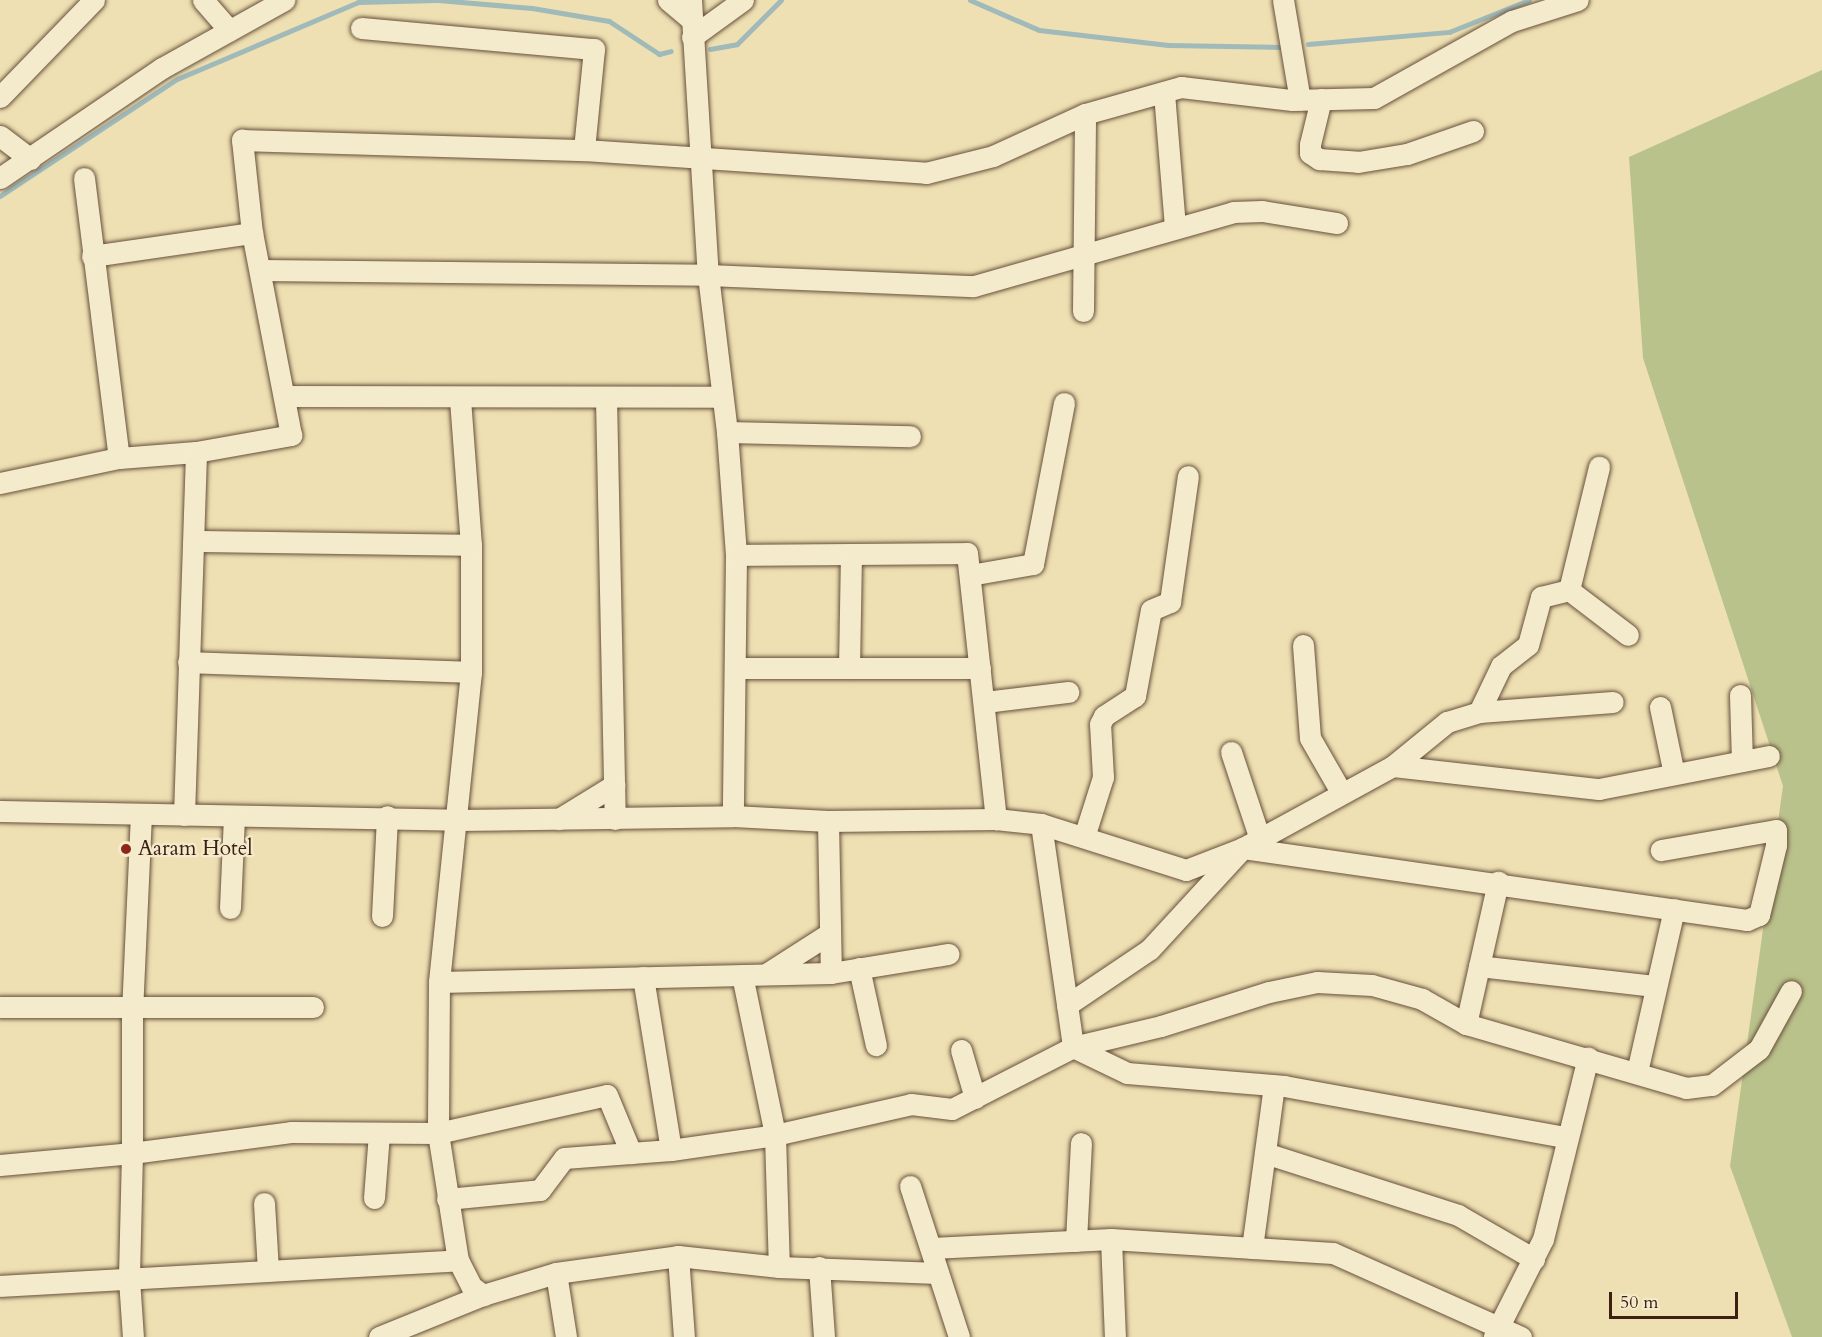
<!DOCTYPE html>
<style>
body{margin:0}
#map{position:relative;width:1822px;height:1337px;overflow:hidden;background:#eee0b2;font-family:Cardo,serif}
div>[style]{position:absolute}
.green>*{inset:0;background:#bac28c}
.stream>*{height:5px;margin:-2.5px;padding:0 2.5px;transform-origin:2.5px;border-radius:2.5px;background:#a0bab9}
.roads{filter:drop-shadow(0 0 2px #68503c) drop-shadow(0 0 2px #68503c)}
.minor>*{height:21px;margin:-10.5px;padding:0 10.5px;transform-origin:10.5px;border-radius:10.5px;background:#f4ebcd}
.dots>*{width:16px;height:16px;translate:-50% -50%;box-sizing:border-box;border:3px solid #f4ebcd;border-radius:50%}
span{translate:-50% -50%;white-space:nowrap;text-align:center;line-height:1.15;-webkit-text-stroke:4.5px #f4ebcd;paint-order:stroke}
.poi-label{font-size:21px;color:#3c2014}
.left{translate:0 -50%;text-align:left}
.scale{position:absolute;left:1609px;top:1292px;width:129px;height:27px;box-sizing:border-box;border:3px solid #3c2014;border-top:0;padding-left:8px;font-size:18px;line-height:21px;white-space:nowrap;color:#3c2014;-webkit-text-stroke:4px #f4ebcd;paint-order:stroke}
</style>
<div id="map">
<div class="green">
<i style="clip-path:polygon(1822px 70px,1822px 1337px,1792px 1337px,1730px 1166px,1783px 786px,1643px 358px,1629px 157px)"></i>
</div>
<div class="stream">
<i style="left:970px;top:0;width:75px;rotate:23.5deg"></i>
<i style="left:1039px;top:30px;width:130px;rotate:6.6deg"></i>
<i style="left:1168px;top:45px;width:116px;rotate:1deg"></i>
<i style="left:1308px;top:44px;width:142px;rotate:-4.9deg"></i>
<i style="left:1449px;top:32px;width:86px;rotate:-21.8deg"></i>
<i style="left:710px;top:49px;width:27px;rotate:-10deg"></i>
<i style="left:737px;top:44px;width:62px;rotate:-45deg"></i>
<i style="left:0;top:196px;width:212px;rotate:-33.5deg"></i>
<i style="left:177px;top:79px;width:197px;rotate:-23deg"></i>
<i style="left:358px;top:2px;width:80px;rotate:-1.4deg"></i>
<i style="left:438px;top:0;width:94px;rotate:4.9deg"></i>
<i style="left:532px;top:8px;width:78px;rotate:9.6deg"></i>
<i style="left:609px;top:21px;width:60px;rotate:33.4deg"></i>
<i style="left:659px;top:54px;width:12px;rotate:-14deg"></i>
</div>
<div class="roads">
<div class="minor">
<i style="left:203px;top:0;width:40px;rotate:49deg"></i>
<i style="left:668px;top:0;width:31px;rotate:40deg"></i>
<i style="left:691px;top:0;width:276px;rotate:86.5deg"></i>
<i style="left:708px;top:275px;width:158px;rotate:83.1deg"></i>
<i style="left:727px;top:432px;width:123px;rotate:85.8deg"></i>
<i style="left:736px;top:555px;width:261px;rotate:90.7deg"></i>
<i style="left:1283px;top:0;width:101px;rotate:80.4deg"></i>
<i style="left:361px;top:28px;width:234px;rotate:5.2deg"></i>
<i style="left:594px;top:49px;width:101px;rotate:95.7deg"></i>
<i style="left:692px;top:37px;width:63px;rotate:-36deg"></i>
<i style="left:1164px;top:93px;width:133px;rotate:85.3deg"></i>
<i style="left:0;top:97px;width:135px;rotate:-45.9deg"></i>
<i style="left:1321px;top:99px;width:46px;rotate:103.7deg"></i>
<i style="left:1310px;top:144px;width:9px;rotate:90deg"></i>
<i style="left:1310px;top:153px;width:11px;rotate:34deg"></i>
<i style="left:1319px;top:159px;width:39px;rotate:4deg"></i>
<i style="left:1358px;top:162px;width:50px;rotate:-9.3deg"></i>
<i style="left:1407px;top:154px;width:70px;rotate:-19.2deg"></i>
<i style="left:0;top:136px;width:38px;rotate:37deg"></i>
<i style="left:0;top:178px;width:196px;rotate:-34.2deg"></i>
<i style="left:162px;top:68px;width:140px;rotate:-29.1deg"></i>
<i style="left:84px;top:178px;width:282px;rotate:82.9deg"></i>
<i style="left:92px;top:256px;width:162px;rotate:-8.2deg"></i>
<i style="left:261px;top:270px;width:447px;rotate:0.6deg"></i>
<i style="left:708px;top:275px;width:266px;rotate:2.4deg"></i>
<i style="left:974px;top:286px;width:269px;rotate:-15.9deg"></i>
<i style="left:1233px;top:212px;width:29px;rotate:-2deg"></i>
<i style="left:1262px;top:211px;width:76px;rotate:9.1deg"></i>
<i style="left:1083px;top:311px;width:197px;rotate:-89.4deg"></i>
<i style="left:285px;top:396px;width:436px;rotate:0.1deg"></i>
<i style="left:460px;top:399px;width:146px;rotate:85.7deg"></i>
<i style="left:471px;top:545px;width:127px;rotate:90deg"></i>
<i style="left:471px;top:672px;width:312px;rotate:95.9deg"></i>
<i style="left:439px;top:982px;width:151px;rotate:90.4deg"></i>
<i style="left:438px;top:1133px;width:129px;rotate:81.1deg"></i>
<i style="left:458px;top:1260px;width:30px;rotate:63deg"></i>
<i style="left:472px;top:1287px;width:14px;rotate:36deg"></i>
<i style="left:606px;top:399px;width:420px;rotate:88.8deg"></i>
<i style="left:727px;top:432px;width:183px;rotate:1.3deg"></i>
<i style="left:0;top:483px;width:122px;rotate:-11.9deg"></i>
<i style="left:119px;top:458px;width:77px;rotate:-4.5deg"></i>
<i style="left:196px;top:452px;width:97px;rotate:-10.1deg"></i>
<i style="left:291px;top:435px;width:206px;rotate:-100.9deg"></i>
<i style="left:252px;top:233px;width:94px;rotate:-96.1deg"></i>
<i style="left:242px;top:140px;width:342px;rotate:1.7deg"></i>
<i style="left:584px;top:150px;width:343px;rotate:3.8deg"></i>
<i style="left:926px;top:173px;width:69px;rotate:-14.2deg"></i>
<i style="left:993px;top:156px;width:101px;rotate:-24.5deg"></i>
<i style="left:1085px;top:114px;width:100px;rotate:-15.7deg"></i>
<i style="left:1181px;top:87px;width:112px;rotate:6.7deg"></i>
<i style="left:1292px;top:100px;width:82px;rotate:-1.4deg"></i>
<i style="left:1374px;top:98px;width:158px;rotate:-29.2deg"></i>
<i style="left:1512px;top:21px;width:69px;rotate:-17.7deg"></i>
<i style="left:194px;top:541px;width:277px;rotate:0.8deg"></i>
<i style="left:736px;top:555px;width:231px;rotate:-0.5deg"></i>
<i style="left:967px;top:553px;width:268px;rotate:83.8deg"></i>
<i style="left:970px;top:575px;width:64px;rotate:-9.9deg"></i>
<i style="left:1033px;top:564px;width:164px;rotate:-79.1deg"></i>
<i style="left:1569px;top:590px;width:127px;rotate:-76.3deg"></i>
<i style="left:1303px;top:645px;width:93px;rotate:85.7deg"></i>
<i style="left:1310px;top:738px;width:62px;rotate:60.1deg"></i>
<i style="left:188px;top:662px;width:283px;rotate:2deg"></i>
<i style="left:737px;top:668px;width:243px"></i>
<i style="left:849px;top:668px;width:114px;rotate:-89deg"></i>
<i style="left:1740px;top:695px;width:66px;rotate:88.3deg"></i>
<i style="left:985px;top:702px;width:84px;rotate:-6.9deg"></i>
<i style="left:1660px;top:707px;width:68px;rotate:78.2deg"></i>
<i style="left:1479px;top:712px;width:51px;rotate:-64.4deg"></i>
<i style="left:1501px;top:666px;width:34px;rotate:-38deg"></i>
<i style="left:1528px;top:645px;width:50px;rotate:-74.8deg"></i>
<i style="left:1541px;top:597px;width:29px;rotate:-14deg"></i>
<i style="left:1569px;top:590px;width:74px;rotate:37.3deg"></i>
<i style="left:1231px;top:752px;width:92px;rotate:71.6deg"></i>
<i style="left:1393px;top:766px;width:207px;rotate:6.4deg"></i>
<i style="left:1599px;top:789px;width:173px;rotate:-11deg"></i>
<i style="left:0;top:811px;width:457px;rotate:1.1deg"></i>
<i style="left:457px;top:820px;width:276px;rotate:-0.8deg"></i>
<i style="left:733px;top:816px;width:95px;rotate:3deg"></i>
<i style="left:828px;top:821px;width:168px;rotate:-0.7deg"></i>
<i style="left:996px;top:819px;width:45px;rotate:6.3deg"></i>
<i style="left:1041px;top:824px;width:152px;rotate:17.6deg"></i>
<i style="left:1186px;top:870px;width:61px;rotate:-21.1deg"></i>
<i style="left:1243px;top:848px;width:509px;rotate:8.13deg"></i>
<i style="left:1747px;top:920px;width:13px;rotate:-23deg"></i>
<i style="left:1759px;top:915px;width:72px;rotate:-76.3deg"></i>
<i style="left:1776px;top:845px;width:15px;rotate:-90deg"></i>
<i style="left:1776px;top:830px;width:117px;rotate:170.1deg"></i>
<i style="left:141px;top:814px;width:195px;rotate:92.6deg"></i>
<i style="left:132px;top:1009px;width:144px;rotate:90deg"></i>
<i style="left:132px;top:1153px;width:160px;rotate:-7.5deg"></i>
<i style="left:291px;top:1132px;width:147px;rotate:0.4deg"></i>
<i style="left:438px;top:1133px;width:173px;rotate:-12.7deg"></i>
<i style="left:607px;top:1095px;width:63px;rotate:67.5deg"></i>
<i style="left:184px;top:815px;width:363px;rotate:-88.1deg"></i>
<i style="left:559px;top:819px;width:65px;rotate:-31.7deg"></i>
<i style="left:828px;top:821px;width:152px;rotate:88.9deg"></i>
<i style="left:1041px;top:824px;width:225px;rotate:81.8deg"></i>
<i style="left:1073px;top:1047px;width:60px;rotate:25.7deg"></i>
<i style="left:1127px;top:1073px;width:158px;rotate:4.7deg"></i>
<i style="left:1284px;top:1086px;width:287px;rotate:10.3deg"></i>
<i style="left:1084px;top:837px;width:63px;rotate:-72.4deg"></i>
<i style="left:1103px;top:777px;width:53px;rotate:-93.2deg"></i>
<i style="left:1100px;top:724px;width:9px;rotate:-63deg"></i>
<i style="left:1104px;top:716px;width:37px;rotate:-33deg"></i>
<i style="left:1135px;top:696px;width:87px;rotate:-79.5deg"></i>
<i style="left:1151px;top:610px;width:21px;rotate:-23deg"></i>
<i style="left:1170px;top:602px;width:127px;rotate:-81.9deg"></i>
<i style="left:230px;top:908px;width:92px;rotate:-87.5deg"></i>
<i style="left:382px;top:916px;width:100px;rotate:-87.1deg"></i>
<i style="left:1479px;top:966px;width:177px;rotate:6.5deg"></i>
<i style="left:859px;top:968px;width:79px;rotate:77.6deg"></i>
<i style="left:766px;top:974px;width:76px;rotate:-32.6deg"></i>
<i style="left:742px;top:975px;width:163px;rotate:78.3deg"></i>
<i style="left:775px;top:1135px;width:132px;rotate:88.3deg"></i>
<i style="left:643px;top:977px;width:175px;rotate:80.8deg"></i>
<i style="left:439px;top:982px;width:392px;rotate:-1.3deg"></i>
<i style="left:831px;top:973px;width:119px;rotate:-9.2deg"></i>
<i style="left:1067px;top:1005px;width:100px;rotate:-34deg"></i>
<i style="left:1150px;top:949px;width:137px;rotate:-47.4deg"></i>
<i style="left:1243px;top:848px;width:171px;rotate:-28.7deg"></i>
<i style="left:1393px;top:766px;width:70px;rotate:-39.2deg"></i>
<i style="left:1447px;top:722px;width:34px;rotate:-17deg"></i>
<i style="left:1479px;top:712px;width:134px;rotate:-4.3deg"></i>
<i style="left:0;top:1007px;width:313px"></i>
<i style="left:1466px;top:1024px;width:146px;rotate:-77.3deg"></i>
<i style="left:961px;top:1050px;width:50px;rotate:73.7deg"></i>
<i style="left:1637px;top:1072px;width:167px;rotate:-77.2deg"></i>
<i style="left:1265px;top:1153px;width:203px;rotate:17.8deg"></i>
<i style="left:1458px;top:1215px;width:88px;rotate:30.1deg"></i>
<i style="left:0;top:1165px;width:133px;rotate:-5.2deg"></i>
<i style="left:132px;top:1153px;width:126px;rotate:91.4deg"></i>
<i style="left:129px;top:1279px;width:58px;rotate:86.1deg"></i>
<i style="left:910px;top:1186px;width:159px;rotate:72deg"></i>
<i style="left:374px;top:1198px;width:65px;rotate:-85.6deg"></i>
<i style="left:447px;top:1199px;width:93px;rotate:-5.5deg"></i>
<i style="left:540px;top:1190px;width:40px;rotate:-53deg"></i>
<i style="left:564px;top:1158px;width:107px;rotate:-4.3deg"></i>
<i style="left:671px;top:1150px;width:105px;rotate:-8.2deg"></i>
<i style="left:775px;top:1135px;width:139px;rotate:-12.8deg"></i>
<i style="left:911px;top:1104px;width:41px;rotate:7deg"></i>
<i style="left:952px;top:1109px;width:136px;rotate:-27.1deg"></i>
<i style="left:1073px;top:1047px;width:90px;rotate:-13.4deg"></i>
<i style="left:1161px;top:1026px;width:113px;rotate:-17.5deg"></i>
<i style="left:1269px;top:992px;width:49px;rotate:-11.8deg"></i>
<i style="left:1317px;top:982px;width:55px;rotate:3.1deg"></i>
<i style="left:1372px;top:985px;width:52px;rotate:15.6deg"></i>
<i style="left:1422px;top:999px;width:51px;rotate:29.6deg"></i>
<i style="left:1466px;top:1024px;width:229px;rotate:16.2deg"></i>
<i style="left:1686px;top:1088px;width:26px;rotate:-7deg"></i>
<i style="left:1712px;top:1085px;width:59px;rotate:-37.5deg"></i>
<i style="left:1759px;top:1049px;width:66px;rotate:-61.1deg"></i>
<i style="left:264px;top:1203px;width:68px;rotate:86.6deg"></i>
<i style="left:1111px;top:1239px;width:98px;rotate:87.7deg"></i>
<i style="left:1076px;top:1241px;width:98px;rotate:-87.1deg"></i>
<i style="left:932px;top:1248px;width:179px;rotate:-2.9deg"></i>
<i style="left:1111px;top:1239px;width:222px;rotate:3.6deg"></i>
<i style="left:1333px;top:1253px;width:206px;rotate:24.1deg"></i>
<i style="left:1252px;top:1248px;width:164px;rotate:-82.3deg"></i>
<i style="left:678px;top:1256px;width:81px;rotate:85.8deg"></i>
<i style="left:819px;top:1267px;width:70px;rotate:85.9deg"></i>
<i style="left:556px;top:1273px;width:65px;rotate:81.1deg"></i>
<i style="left:0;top:1286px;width:459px;rotate:-3.2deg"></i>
<i style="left:1494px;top:1336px;width:109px;rotate:-63.2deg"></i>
<i style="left:1543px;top:1239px;width:187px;rotate:-76.1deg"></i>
<i style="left:379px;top:1337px;width:112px;rotate:-22deg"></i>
<i style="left:483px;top:1295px;width:76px;rotate:-16.8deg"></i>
<i style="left:556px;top:1273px;width:123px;rotate:-7.9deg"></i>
<i style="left:678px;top:1256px;width:102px;rotate:6.2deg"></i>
<i style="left:779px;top:1267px;width:159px;rotate:2.2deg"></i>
</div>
</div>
<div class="dots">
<i style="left:126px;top:849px;background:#8f2418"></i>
</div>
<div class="poi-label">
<span class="left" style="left:138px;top:849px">Aaram Hotel</span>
</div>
<div class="scale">50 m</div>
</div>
